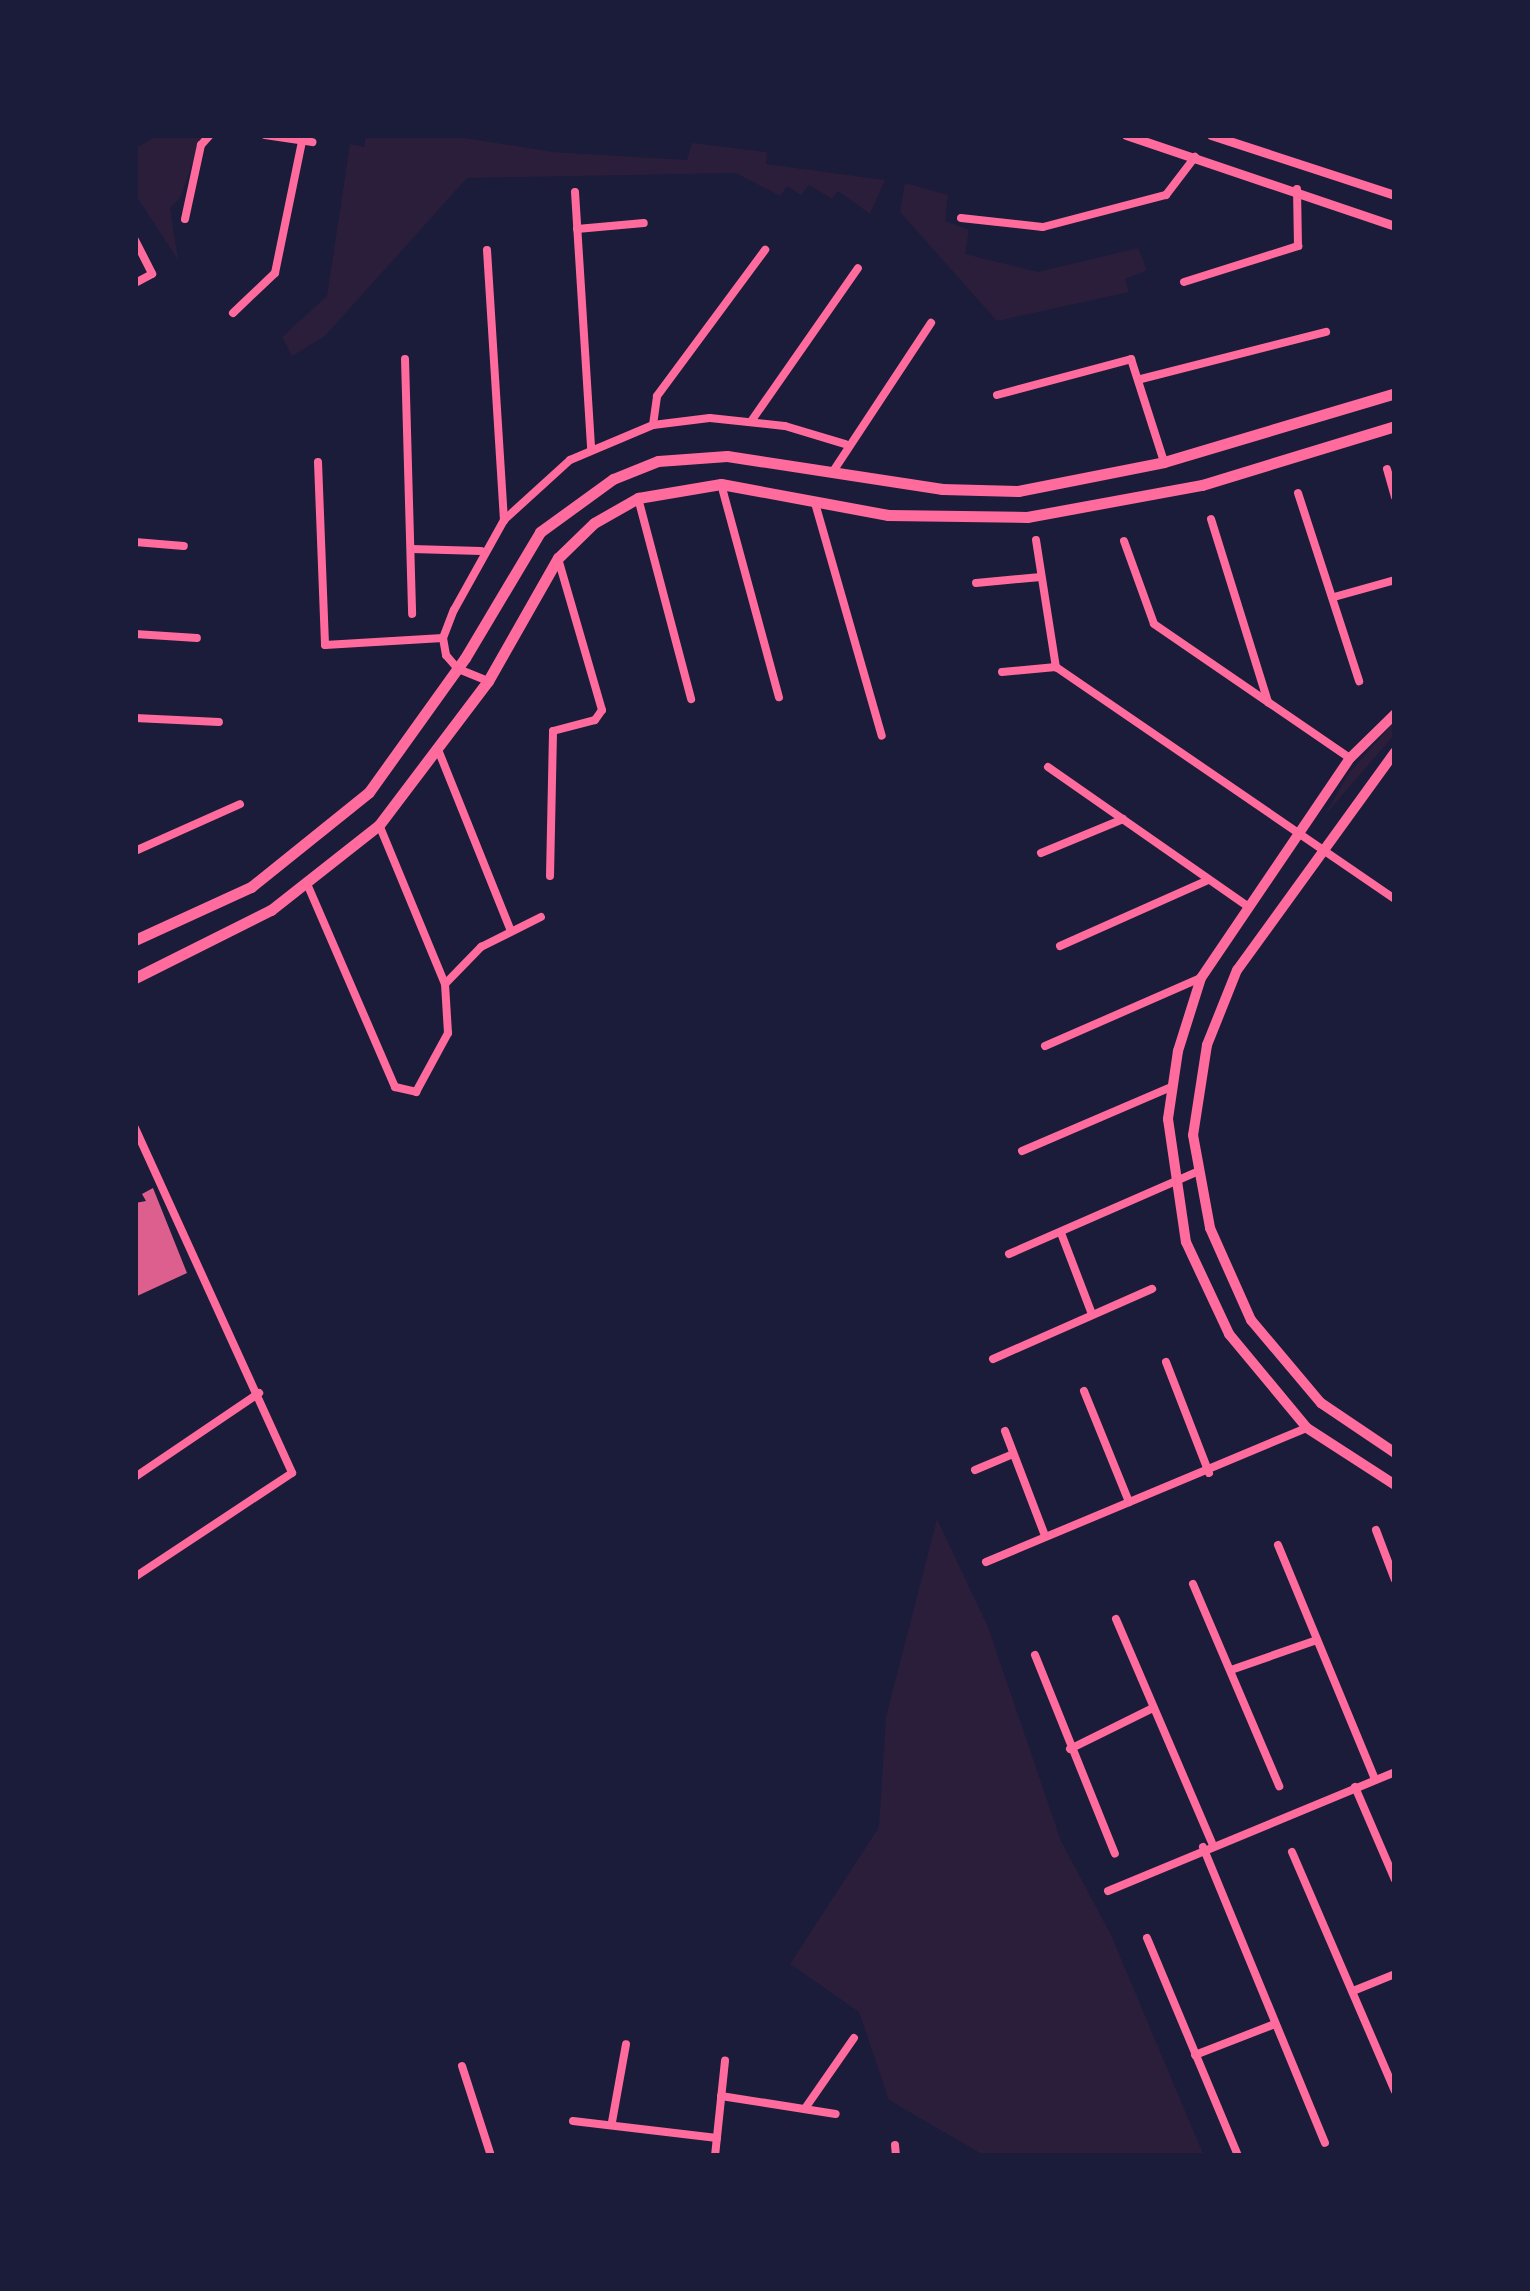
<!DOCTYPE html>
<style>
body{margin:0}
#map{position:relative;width:1530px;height:2291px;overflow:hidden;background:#1b1b3a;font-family:"Sofia Sans Condensed",sans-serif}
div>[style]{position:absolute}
.green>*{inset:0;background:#2a1e3b}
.building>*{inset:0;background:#dd5f8e}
.minor>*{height:8px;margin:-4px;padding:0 4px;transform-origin:4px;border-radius:4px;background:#ff6b9d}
.tertiary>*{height:9px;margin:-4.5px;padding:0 4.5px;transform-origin:4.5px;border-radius:4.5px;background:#ff6b9d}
.secondary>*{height:10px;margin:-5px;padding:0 5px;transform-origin:5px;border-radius:5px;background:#ff6b9d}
.primary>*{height:11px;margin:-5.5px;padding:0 5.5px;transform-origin:5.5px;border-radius:5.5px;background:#ff6b9d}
span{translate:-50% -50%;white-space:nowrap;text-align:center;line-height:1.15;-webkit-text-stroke:10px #1b1b3a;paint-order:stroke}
.frame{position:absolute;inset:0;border:138px solid #1b1b3a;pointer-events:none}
</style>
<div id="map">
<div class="green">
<i style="clip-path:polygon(158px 135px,203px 135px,180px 198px,170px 208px,178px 260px,135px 194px,135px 149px)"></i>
<i style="clip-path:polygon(366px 135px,446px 135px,553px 152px,687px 160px,692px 143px,767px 152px,766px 164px,885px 180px,870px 214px,838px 191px,832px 199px,809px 185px,801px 195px,787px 186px,780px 196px,736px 173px,467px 178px,325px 336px,292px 356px,282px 337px,327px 296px,350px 144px,364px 147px)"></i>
<i style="clip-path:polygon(905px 183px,948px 195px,945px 221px,969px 230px,965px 254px,1038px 272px,1138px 248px,1147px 270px,1125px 279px,1129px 292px,997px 321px,900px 212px)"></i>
<i style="clip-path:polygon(1395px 721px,1395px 734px,1325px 815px,1348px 774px)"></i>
<i style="clip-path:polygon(937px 1519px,988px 1627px,1061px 1841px,1111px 1935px,1204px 2156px,985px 2156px,889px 2100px,859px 2012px,790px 1964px,879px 1827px,886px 1717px)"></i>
</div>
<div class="building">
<i style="clip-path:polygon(153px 1188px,187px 1273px,135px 1297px,135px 1203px,146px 1201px,142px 1194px)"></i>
</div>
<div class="minor">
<i style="left:265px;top:135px;width:48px;rotate:8.5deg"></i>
<i style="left:575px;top:192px;width:257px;rotate:86.4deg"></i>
<i style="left:961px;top:218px;width:82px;rotate:6.3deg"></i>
<i style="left:1043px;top:227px;width:127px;rotate:-14.6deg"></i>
<i style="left:1166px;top:195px;width:48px;rotate:-52.7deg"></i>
<i style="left:185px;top:219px;width:76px;rotate:-77.8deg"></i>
<i style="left:201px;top:145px;width:13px;rotate:-48deg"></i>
<i style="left:577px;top:229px;width:67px;rotate:-5.1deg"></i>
<i style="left:135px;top:240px;width:38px;rotate:63deg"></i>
<i style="left:152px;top:274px;width:19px;rotate:152deg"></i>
<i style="left:487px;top:250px;width:271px;rotate:86.4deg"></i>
<i style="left:1184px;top:282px;width:120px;rotate:-17.5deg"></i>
<i style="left:1298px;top:246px;width:57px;rotate:-91deg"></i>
<i style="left:233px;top:313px;width:58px;rotate:-43.6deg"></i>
<i style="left:275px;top:273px;width:134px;rotate:-78.4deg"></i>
<i style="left:405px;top:359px;width:255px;rotate:88.4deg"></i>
<i style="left:1141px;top:379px;width:191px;rotate:-14.3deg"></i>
<i style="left:997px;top:395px;width:139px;rotate:-15deg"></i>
<i style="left:1131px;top:359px;width:108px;rotate:72.2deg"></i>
<i style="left:752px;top:420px;width:185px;rotate:-55.1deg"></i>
<i style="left:653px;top:425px;width:29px;rotate:-82deg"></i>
<i style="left:657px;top:396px;width:182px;rotate:-53.5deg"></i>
<i style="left:318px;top:462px;width:183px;rotate:87.8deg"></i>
<i style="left:325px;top:645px;width:118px;rotate:-3.4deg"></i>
<i style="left:1387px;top:469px;width:29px;rotate:74deg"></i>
<i style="left:832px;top:473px;width:180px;rotate:-56.6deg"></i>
<i style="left:721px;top:484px;width:221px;rotate:74.8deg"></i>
<i style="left:1298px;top:493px;width:198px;rotate:72deg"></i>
<i style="left:638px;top:498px;width:208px;rotate:75.2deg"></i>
<i style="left:815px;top:503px;width:242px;rotate:74deg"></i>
<i style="left:1211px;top:519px;width:192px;rotate:72.7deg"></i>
<i style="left:1036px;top:540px;width:129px;rotate:81.1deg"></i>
<i style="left:1056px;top:667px;width:411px;rotate:34.4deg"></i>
<i style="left:1124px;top:541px;width:88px;rotate:70.1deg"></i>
<i style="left:1154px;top:624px;width:237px;rotate:34.4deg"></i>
<i style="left:135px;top:542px;width:49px;rotate:4.7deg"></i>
<i style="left:412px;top:549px;width:69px;rotate:1.7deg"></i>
<i style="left:976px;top:583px;width:65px;rotate:-5.3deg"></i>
<i style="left:1334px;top:597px;width:63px;rotate:-15.6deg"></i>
<i style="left:135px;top:634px;width:62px;rotate:3.7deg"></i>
<i style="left:1002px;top:672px;width:54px;rotate:-5.3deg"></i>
<i style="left:488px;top:681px;width:32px;rotate:-158deg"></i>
<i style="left:458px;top:669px;width:18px;rotate:-131deg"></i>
<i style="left:446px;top:655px;width:17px;rotate:-100deg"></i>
<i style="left:443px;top:638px;width:30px;rotate:-69deg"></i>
<i style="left:454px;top:610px;width:103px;rotate:-60.9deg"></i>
<i style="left:504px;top:520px;width:89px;rotate:-42.3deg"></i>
<i style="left:570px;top:460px;width:90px;rotate:-22.9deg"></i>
<i style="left:653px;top:425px;width:57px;rotate:-7deg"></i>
<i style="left:710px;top:418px;width:75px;rotate:6.1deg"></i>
<i style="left:785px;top:426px;width:63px;rotate:16.7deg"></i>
<i style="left:135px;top:718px;width:84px;rotate:2.7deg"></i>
<i style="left:439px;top:752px;width:191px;rotate:68.1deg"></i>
<i style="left:1048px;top:767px;width:241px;rotate:34.9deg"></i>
<i style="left:135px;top:851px;width:115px;rotate:-24.1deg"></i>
<i style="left:1041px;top:853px;width:89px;rotate:-22.5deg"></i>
<i style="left:550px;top:876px;width:145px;rotate:-88.8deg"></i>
<i style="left:553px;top:731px;width:43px;rotate:-14.7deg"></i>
<i style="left:595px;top:720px;width:12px;rotate:-55deg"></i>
<i style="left:602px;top:710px;width:157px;rotate:-106.2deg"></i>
<i style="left:308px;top:886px;width:219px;rotate:66.6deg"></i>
<i style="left:395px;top:1087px;width:22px;rotate:13deg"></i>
<i style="left:416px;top:1092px;width:67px;rotate:-61.5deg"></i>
<i style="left:448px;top:1033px;width:49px;rotate:-93.5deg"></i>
<i style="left:445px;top:984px;width:172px;rotate:-112.5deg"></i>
<i style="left:1060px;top:946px;width:162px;rotate:-24deg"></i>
<i style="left:445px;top:984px;width:52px;rotate:-45.8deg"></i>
<i style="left:481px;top:947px;width:67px;rotate:-26.6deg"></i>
<i style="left:1045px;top:1046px;width:170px;rotate:-23.6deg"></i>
<i style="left:135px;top:1128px;width:379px;rotate:65.5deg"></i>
<i style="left:292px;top:1473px;width:188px;rotate:146.5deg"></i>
<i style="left:1022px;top:1151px;width:162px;rotate:-23.2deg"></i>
<i style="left:1061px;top:1233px;width:87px;rotate:69.1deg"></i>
<i style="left:1009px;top:1254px;width:205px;rotate:-23.6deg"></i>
<i style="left:993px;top:1359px;width:174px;rotate:-23.8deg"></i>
<i style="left:1166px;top:1362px;width:119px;rotate:68.8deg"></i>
<i style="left:1084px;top:1391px;width:120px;rotate:67.9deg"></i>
<i style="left:1005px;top:1431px;width:112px;rotate:69.1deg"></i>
<i style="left:975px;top:1470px;width:41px;rotate:-22.8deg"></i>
<i style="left:135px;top:1477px;width:150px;rotate:-34.1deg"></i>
<i style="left:1376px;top:1530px;width:53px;rotate:69.2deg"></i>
<i style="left:1278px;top:1545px;width:253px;rotate:67.5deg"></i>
<i style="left:986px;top:1562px;width:348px;rotate:-22.7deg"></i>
<i style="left:1193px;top:1584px;width:220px;rotate:66.9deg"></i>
<i style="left:1116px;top:1619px;width:244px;rotate:66.8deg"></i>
<i style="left:1035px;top:1655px;width:214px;rotate:68.1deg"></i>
<i style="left:1231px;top:1670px;width:88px;rotate:-19.3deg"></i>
<i style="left:1070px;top:1749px;width:90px;rotate:-26.3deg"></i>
<i style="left:1355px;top:1787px;width:101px;rotate:66.7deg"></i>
<i style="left:1203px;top:1847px;width:320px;rotate:67.6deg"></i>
<i style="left:1292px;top:1852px;width:260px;rotate:66.7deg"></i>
<i style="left:1108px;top:1891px;width:311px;rotate:-22.5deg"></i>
<i style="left:1147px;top:1938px;width:236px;rotate:67.3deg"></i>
<i style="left:1353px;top:1991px;width:45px;rotate:-22deg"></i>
<i style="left:1195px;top:2055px;width:86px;rotate:-21.2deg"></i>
<i style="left:462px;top:2066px;width:95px;rotate:72.1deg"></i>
<i style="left:721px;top:2096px;width:116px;rotate:8.9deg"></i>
<i style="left:806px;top:2107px;width:84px;rotate:-55.2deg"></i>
<i style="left:573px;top:2121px;width:145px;rotate:6.7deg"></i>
<i style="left:612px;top:2122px;width:79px;rotate:-79.8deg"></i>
<i style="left:895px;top:2145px;width:11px;rotate:85deg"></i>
<i style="left:715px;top:2156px;width:96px;rotate:-84deg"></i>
</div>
<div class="tertiary">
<i style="left:1126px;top:135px;width:284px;rotate:18.7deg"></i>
<i style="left:1211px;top:135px;width:194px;rotate:18.1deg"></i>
</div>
<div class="secondary">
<i style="left:1395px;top:714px;width:63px;rotate:135.6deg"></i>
<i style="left:1350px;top:758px;width:266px;rotate:124.1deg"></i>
<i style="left:1201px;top:978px;width:77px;rotate:107.5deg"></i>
<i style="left:1178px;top:1051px;width:69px;rotate:98.4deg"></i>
<i style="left:1168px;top:1119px;width:124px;rotate:81.7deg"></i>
<i style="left:1186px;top:1242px;width:102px;rotate:64.9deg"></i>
<i style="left:1229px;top:1334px;width:122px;rotate:50.3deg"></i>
<i style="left:1307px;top:1428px;width:105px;rotate:32.9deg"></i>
<i style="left:1395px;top:752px;width:269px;rotate:125.9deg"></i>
<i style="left:1237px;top:970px;width:81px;rotate:111.8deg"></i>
<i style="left:1207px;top:1045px;width:91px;rotate:98.8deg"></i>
<i style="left:1193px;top:1135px;width:95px;rotate:79.6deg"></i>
<i style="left:1210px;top:1228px;width:101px;rotate:66deg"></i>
<i style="left:1251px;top:1320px;width:109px;rotate:49.9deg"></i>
<i style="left:1321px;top:1403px;width:89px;rotate:34deg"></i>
</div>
<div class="primary">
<i style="left:135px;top:940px;width:128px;rotate:-24.6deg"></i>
<i style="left:251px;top:887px;width:151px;rotate:-38.8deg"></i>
<i style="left:369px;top:792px;width:165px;rotate:-54.4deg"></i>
<i style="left:465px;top:658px;width:147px;rotate:-59.2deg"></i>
<i style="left:540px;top:532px;width:90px;rotate:-36deg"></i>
<i style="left:613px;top:479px;width:48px;rotate:-21.8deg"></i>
<i style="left:658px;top:461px;width:69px;rotate:-4.1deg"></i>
<i style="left:727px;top:456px;width:218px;rotate:8.7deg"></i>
<i style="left:942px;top:489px;width:76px;rotate:1.5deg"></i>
<i style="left:1018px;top:491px;width:149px;rotate:-11.2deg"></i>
<i style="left:1164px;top:462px;width:241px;rotate:-16.6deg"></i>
<i style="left:135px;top:978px;width:152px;rotate:-26.6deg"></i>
<i style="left:271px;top:910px;width:137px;rotate:-38.2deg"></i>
<i style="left:379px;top:825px;width:181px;rotate:-52.9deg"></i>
<i style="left:488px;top:681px;width:142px;rotate:-60.4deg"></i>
<i style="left:558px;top:558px;width:50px;rotate:-44.2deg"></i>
<i style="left:594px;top:523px;width:51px;rotate:-29.6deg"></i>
<i style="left:638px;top:498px;width:84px;rotate:-9.6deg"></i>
<i style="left:721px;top:484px;width:170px;rotate:10.5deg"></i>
<i style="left:888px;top:515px;width:139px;rotate:0.8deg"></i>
<i style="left:1027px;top:517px;width:178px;rotate:-10.4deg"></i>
<i style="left:1202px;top:485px;width:202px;rotate:-17deg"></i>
</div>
<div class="frame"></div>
</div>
